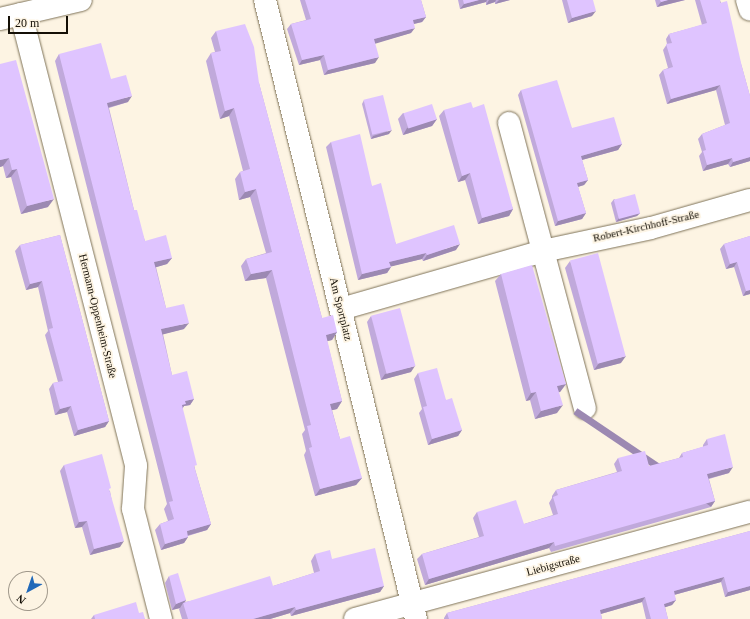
<!DOCTYPE html>
<meta charset="utf-8">
<style>
body{margin:0}
#map{position:relative;width:750px;height:619px;overflow:hidden;background:#fdf4e3;font-family:"Times New Roman",serif}
div>[style]{position:absolute}
.roads{filter:drop-shadow(0 0 1px #7f7359) drop-shadow(0 0 1px #7f7359)}
.minor>*{height:22px;margin:-11px;padding:0 11px;transform-origin:11px;border-radius:11px;background:#fff}
.wall>*{inset:0;background:#c0a9db}
.shaded-wall>*{inset:0;background:#9c89b2;transform-origin:0 0}
.building>*{inset:0;background:#dfc4ff;transform-origin:0 0}
span{translate:-50% -50%;white-space:nowrap;text-align:center;line-height:1.15;-webkit-text-stroke:3.5px #fdf4e3;paint-order:stroke}
.street-label{font-size:11px;color:#140f06}
.north{position:absolute;left:8px;top:571px;width:40px;height:40px;box-sizing:border-box;background:#fdf4e3;border:1px solid #a0988b;border-radius:50%;rotate:220deg;font-size:11px;font-weight:700;line-height:16px;text-align:center;color:#140f06}
.north::after{content:'';display:block;margin:auto;width:14px;height:18px;background:#2169b9;clip-path:polygon(50% 0,100% 100%,50% 72%,0 100%)}
.scale{position:absolute;left:8px;top:16px;width:60px;height:18px;box-sizing:border-box;border:2px solid #140f06;border-top:0;padding-left:5px;font-size:12px;line-height:14px;white-space:nowrap;color:#140f06;-webkit-text-stroke:3px #fdf4e3;paint-order:stroke}
</style>
<div id="map">
<div class="roads">
<div class="minor">
<i style="left:265px;top:0;width:637px;rotate:76.29deg"></i>
<i style="left:747px;top:0;width:10px;rotate:73deg"></i>
<i style="left:21px;top:14px;width:466px;rotate:75.7deg"></i>
<i style="left:136px;top:466px;width:43px;rotate:94deg"></i>
<i style="left:133px;top:509px;width:114px;rotate:75.7deg"></i>
<i style="left:0;top:19px;width:83px;rotate:-13.2deg"></i>
<i style="left:509px;top:123px;width:295px;rotate:75.1deg"></i>
<i style="left:341px;top:309px;width:210px;rotate:-16deg"></i>
<i style="left:543px;top:251px;width:110px;rotate:-12deg"></i>
<i style="left:651px;top:228px;width:103px;rotate:-15.8deg"></i>
<i style="left:355px;top:619px;width:409px;rotate:-15.2deg"></i>
</div>
</div>
<div class="wall">
<i style="clip-path:polygon(300px 0,421px 0,426px 17px,422px 22px,414px 24px,411px 33px,375px 43px,375px 63px,324px 75px,320px 60px,299px 65px,287px 29px,291px 24px,306px 20px)"></i>
<i style="clip-path:polygon(458px 0,510px 0,495px 4px,495px 2px,486px 5px,486px 2px,460px 9px)"></i>
<i style="clip-path:polygon(562px 0,593px 0,592px 16px,568px 23px)"></i>
<i style="clip-path:polygon(655px 0,685px 0,657px 7px)"></i>
<i style="clip-path:polygon(695px 0,720px 0,742px 67px,750px 96px,750px 161px,730px 167px,728px 164px,703px 171px,699px 156px,702px 152px,698px 139px,702px 134px,725px 125px,716px 90px,667px 104px,659px 75px,663px 70px,668px 68px,663px 50px,667px 44px,666px 39px,669px 34px,702px 25px)"></i>
<i style="clip-path:polygon(216px 31px,259px 83px,322px 318px,337px 332px,332px 340px,327px 341px,342px 401px,337px 409px,332px 410px,340px 439px,362px 478px,356px 485px,315px 496px,304px 455px,306px 451px,302px 434px,305px 430px,266px 278px,245px 281px,241px 266px,246px 259px,266px 253px,250px 197px,239px 200px,235px 179px,240px 172px,243px 171px,229px 116px,220px 119px,206px 61px,211px 53px,215px 52px,211px 38px)"></i>
<i style="clip-path:polygon(59px 54px,111px 79px,128px 102px,109px 108px,134px 210px,145px 241px,172px 258px,167px 264px,156px 267px,166px 308px,184px 329px,163px 334px,172px 375px,194px 399px,190px 405px,184px 406px,182px 409px,195px 469px,211px 524px,207px 530px,188px 536px,188px 537px,184px 543px,161px 550px,155px 530px,160px 524px,168px 521px,164px 509px,167px 504px,55px 61px)"></i>
<i style="clip-path:polygon(0 64px,48px 207px,21px 214px,11px 177px,6px 178px,3px 166px,0 167px)"></i>
<i style="clip-path:polygon(521px 90px,572px 128px,622px 144px,618px 150px,582px 160px,588px 180px,584px 185px,578px 187px,586px 213px,582px 219px,555px 226px,518px 95px)"></i>
<i style="clip-path:polygon(364px 100px,389px 134px,371px 139px,362px 104px)"></i>
<i style="clip-path:polygon(473px 108px,513px 209px,509px 216px,478px 224px,465px 180px,458px 182px,439px 116px,444px 110px)"></i>
<i style="clip-path:polygon(403px 113px,437px 119px,432px 126px,403px 135px,398px 119px)"></i>
<i style="clip-path:polygon(331px 142px,372px 186px,396px 244px,456px 250px,423px 261px,422px 259px,391px 266px,391px 267px,387px 273px,358px 280px,326px 147px)"></i>
<i style="clip-path:polygon(614px 199px,640px 213px,637px 216px,616px 222px,611px 203px)"></i>
<i style="clip-path:polygon(60px 235px,109px 421px,105px 427px,74px 436px,67px 412px,55px 415px,49px 389px,53px 383px,58px 382px,45px 335px,48px 331px,38px 287px,26px 290px,15px 251px,20px 245px)"></i>
<i style="clip-path:polygon(750px 236px,750px 294px,743px 296px,734px 267px,726px 269px,720px 249px,724px 244px)"></i>
<i style="clip-path:polygon(570px 261px,621px 363px,594px 370px,565px 268px)"></i>
<i style="clip-path:polygon(501px 274px,566px 384px,560px 392px,559px 392px,557px 413px,535px 419px,530px 400px,526px 401px,495px 281px)"></i>
<i style="clip-path:polygon(371px 316px,411px 372px,381px 380px,367px 322px)"></i>
<i style="clip-path:polygon(418px 373px,446px 400px,462px 430px,458px 436px,428px 445px,419px 413px,422px 409px,414px 379px)"></i>
<i style="clip-path:polygon(707px 439px,729px 473px,709px 479px,715px 501px,711px 507px,551px 552px,549px 548px,425px 585px,417px 559px,422px 554px,479px 537px,473px 518px,477px 512px,524px 524px,553px 515px,549px 503px,552px 498px,552px 496px,556px 490px,617px 472px,614px 464px,618px 458px,649px 466px,679px 458px,682px 453px,703px 447px,703px 445px)"></i>
<i style="clip-path:polygon(64px 465px,110px 491px,120px 547px,90px 555px,82px 527px,75px 528px,60px 471px)"></i>
<i style="clip-path:polygon(750px 531px,750px 590px,725px 597px,721px 582px,674px 595px,676px 600px,672px 605px,665px 607px,668px 619px,646px 619px,642px 602px,601px 614px,602px 619px,444px 619px,444px 618px,447px 613px)"></i>
<i style="clip-path:polygon(315px 554px,332px 559px,384px 586px,380px 592px,291px 616px,290px 613px,270px 619px,182px 619px,179px 609px,180px 608px,172px 610px,165px 583px,169px 576px,186px 600px,185px 602px,273px 586px,314px 573px,311px 561px)"></i>
<i style="clip-path:polygon(139px 613px,145px 619px,91px 619px,94px 615px)"></i>
</div>
<div class="shaded-wall">
<i style="clip-path:polygon(479px 0,487px 0,486px 2px,460px 9px,464px 4px)"></i>
<i style="clip-path:polygon(489px 0,496px 0,495px 2px,486px 5px)"></i>
<i style="clip-path:polygon(499px 0,510px 0,495px 4px)"></i>
<i style="clip-path:polygon(668px 0,685px 0,657px 7px,661px 2px)"></i>
<i style="clip-path:polygon(596px 11px,592px 16px,568px 23px,572px 18px)"></i>
<i style="clip-path:polygon(426px 17px,422px 22px,409px 25px,413px 20px)"></i>
<i style="clip-path:polygon(415px 28px,411px 33px,371px 45px,374px 39px)"></i>
<i style="clip-path:polygon(324px 55px,320px 60px,299px 65px,302px 60px)"></i>
<i style="clip-path:polygon(379px 57px,375px 63px,324px 75px,328px 70px)"></i>
<i style="clip-path:polygon(720px 85px,716px 90px,667px 104px,671px 99px)"></i>
<i style="clip-path:polygon(132px 96px,128px 102px,103px 109px,107px 103px)"></i>
<i style="clip-path:polygon(234px 108px,229px 116px,220px 119px,225px 111px)"></i>
<i style="clip-path:polygon(437px 119px,432px 126px,403px 135px,407px 128px)"></i>
<i style="clip-path:polygon(392px 130px,389px 134px,371px 139px,373px 136px)"></i>
<i style="clip-path:polygon(622px 144px,618px 150px,578px 161px,581px 156px)"></i>
<i style="clip-path:polygon(750px 157px,750px 161px,730px 167px,733px 162px)"></i>
<i style="clip-path:polygon(9px 158px,3px 166px,0 167px,0 160px)"></i>
<i style="clip-path:polygon(732px 158px,728px 164px,703px 171px,707px 165px)"></i>
<i style="clip-path:polygon(17px 169px,11px 177px,6px 178px,12px 170px)"></i>
<i style="clip-path:polygon(470px 173px,465px 180px,458px 182px,462px 176px)"></i>
<i style="clip-path:polygon(588px 180px,584px 185px,574px 188px,577px 183px)"></i>
<i style="clip-path:polygon(256px 189px,250px 197px,239px 200px,245px 192px)"></i>
<i style="clip-path:polygon(54px 199px,48px 207px,21px 214px,27px 206px)"></i>
<i style="clip-path:polygon(513px 209px,509px 216px,478px 224px,482px 218px)"></i>
<i style="clip-path:polygon(586px 213px,582px 219px,555px 226px,558px 221px)"></i>
<i style="clip-path:polygon(640px 213px,637px 216px,616px 222px,619px 218px)"></i>
<i style="clip-path:polygon(460px 244px,456px 250px,423px 261px,427px 255px)"></i>
<i style="clip-path:polygon(426px 253px,422px 259px,385px 268px,389px 262px)"></i>
<i style="clip-path:polygon(172px 258px,167px 264px,150px 269px,154px 262px)"></i>
<i style="clip-path:polygon(737px 262px,734px 267px,726px 269px,730px 264px)"></i>
<i style="clip-path:polygon(391px 267px,387px 273px,358px 280px,362px 274px)"></i>
<i style="clip-path:polygon(272px 270px,266px 278px,245px 281px,251px 274px)"></i>
<i style="clip-path:polygon(42px 281px,38px 287px,26px 290px,30px 284px)"></i>
<i style="clip-path:polygon(750px 290px,750px 294px,743px 296px,746px 291px)"></i>
<i style="clip-path:polygon(189px 323px,184px 329px,157px 336px,161px 329px)"></i>
<i style="clip-path:polygon(337px 332px,332px 340px,320px 343px,326px 335px)"></i>
<i style="clip-path:polygon(626px 356px,621px 363px,594px 370px,599px 363px)"></i>
<i style="clip-path:polygon(415px 366px,411px 372px,381px 380px,385px 374px)"></i>
<i style="clip-path:polygon(566px 384px,560px 392px,552px 394px,557px 386px)"></i>
<i style="clip-path:polygon(536px 392px,530px 400px,526px 401px,531px 393px)"></i>
<i style="clip-path:polygon(194px 399px,190px 405px,184px 406px,181px 411px,182px 405px,185px 401px)"></i>
<i style="clip-path:polygon(342px 401px,337px 409px,325px 412px,330px 404px)"></i>
<i style="clip-path:polygon(563px 405px,557px 413px,535px 419px,541px 411px)"></i>
<i style="clip-path:polygon(71px 406px,67px 412px,55px 415px,60px 409px)"></i>
<i style="clip-path:polygon(109px 421px,105px 427px,74px 436px,78px 430px)"></i>
<i style="clip-path:polygon(462px 430px,458px 436px,428px 445px,432px 439px)"></i>
<i style="clip-path:polygon(733px 467px,729px 473px,703px 480px,707px 474px)"></i>
<i style="clip-path:polygon(362px 478px,356px 485px,315px 496px,320px 489px)"></i>
<i style="left:715px;top:501px;width:7px;height:166px;rotate:124deg"></i>
<i style="clip-path:polygon(87px 521px,82px 527px,75px 528px,79px 522px)"></i>
<i style="clip-path:polygon(211px 524px,207px 530px,182px 537px,187px 531px)"></i>
<i style="clip-path:polygon(188px 537px,184px 543px,161px 550px,165px 544px)"></i>
<i style="clip-path:polygon(124px 541px,120px 547px,90px 555px,94px 549px)"></i>
<i style="clip-path:polygon(554px 542px,549px 548px,425px 585px,429px 579px)"></i>
<i style="clip-path:polygon(724px 577px,721px 582px,670px 596px,674px 591px)"></i>
<i style="clip-path:polygon(384px 586px,380px 592px,291px 616px,296px 610px)"></i>
<i style="clip-path:polygon(750px 586px,750px 590px,725px 597px,728px 592px)"></i>
<i style="clip-path:polygon(645px 597px,642px 602px,597px 615px,600px 610px)"></i>
<i style="clip-path:polygon(186px 600px,183px 605px,183px 603px,180px 608px,172px 610px,176px 604px)"></i>
<i style="clip-path:polygon(676px 600px,672px 605px,660px 609px,664px 604px)"></i>
<i style="clip-path:polygon(295px 607px,290px 613px,270px 619px,253px 619px)"></i>
</div>
<div class="building">
<i style="clip-path:polygon(305px 0,421px 0,426px 17px,413px 20px,415px 28px,374px 39px,379px 57px,328px 70px,324px 55px,302px 60px,291px 24px,311px 19px)"></i>
<i style="clip-path:polygon(463px 0,479px 0,464px 4px)"></i>
<i style="clip-path:polygon(567px 0,593px 0,596px 11px,572px 18px)"></i>
<i style="clip-path:polygon(660px 0,668px 0,661px 2px)"></i>
<i style="clip-path:polygon(700px 0,720px 0,720px 3px,727px 1px,742px 67px,750px 96px,750px 157px,733px 162px,732px 158px,707px 165px,703px 151px,706px 150px,702px 134px,730px 123px,720px 85px,671px 99px,663px 70px,673px 67px,666px 44px,672px 43px,669px 34px,707px 23px)"></i>
<i style="clip-path:polygon(245px 24px,254px 47px,259px 83px,322px 318px,333px 315px,337px 332px,326px 335px,342px 401px,330px 404px,340px 439px,350px 436px,362px 478px,320px 489px,309px 448px,312px 447px,307px 426px,311px 425px,272px 270px,251px 274px,246px 259px,272px 252px,256px 189px,245px 192px,240px 172px,250px 169px,234px 108px,225px 111px,211px 53px,221px 51px,216px 31px)"></i>
<i style="clip-path:polygon(101px 43px,111px 79px,126px 75px,132px 96px,107px 103px,134px 210px,137px 210px,145px 241px,166px 235px,172px 258px,154px 262px,166px 308px,184px 304px,189px 323px,161px 329px,172px 375px,187px 371px,194px 399px,185px 401px,186px 404px,182px 405px,197px 465px,194px 466px,211px 524px,187px 531px,188px 537px,165px 544px,160px 524px,174px 519px,169px 502px,173px 501px,59px 54px)"></i>
<i style="clip-path:polygon(16px 60px,54px 199px,27px 206px,17px 169px,12px 170px,9px 158px,0 160px,0 64px)"></i>
<i style="clip-path:polygon(557px 80px,572px 128px,614px 117px,622px 144px,581px 156px,588px 180px,577px 183px,586px 213px,558px 221px,521px 90px)"></i>
<i style="left:383px;top:95px;width:36px;height:20px;rotate:76deg"></i>
<i style="clip-path:polygon(471px 102px,473px 108px,484px 104px,513px 209px,482px 218px,470px 173px,462px 176px,444px 110px)"></i>
<i style="left:432px;top:104px;width:16px;height:30px;rotate:72deg"></i>
<i style="clip-path:polygon(360px 134px,372px 186px,381px 183px,396px 244px,454px 225px,460px 244px,427px 255px,426px 253px,389px 262px,391px 267px,362px 274px,331px 142px)"></i>
<i style="left:635px;top:194px;width:20px;height:22px;rotate:75deg"></i>
<i style="clip-path:polygon(60px 235px,109px 421px,78px 430px,71px 406px,60px 409px,53px 383px,63px 381px,49px 329px,53px 328px,42px 281px,30px 284px,20px 245px)"></i>
<i style="clip-path:polygon(750px 236px,750px 290px,746px 291px,737px 262px,730px 264px,724px 244px)"></i>
<i style="left:598px;top:253px;width:107px;height:29px;rotate:75deg"></i>
<i style="clip-path:polygon(532px 265px,566px 384px,557px 386px,563px 405px,541px 411px,536px 392px,531px 393px,501px 274px)"></i>
<i style="left:400px;top:308px;width:60px;height:30px;rotate:75deg"></i>
<i style="clip-path:polygon(437px 368px,446px 400px,452px 398px,462px 430px,432px 439px,423px 407px,427px 406px,418px 373px)"></i>
<i style="clip-path:polygon(725px 434px,733px 467px,707px 474px,715px 501px,555px 546px,554px 542px,429px 579px,422px 554px,484px 536px,477px 512px,516px 500px,524px 524px,558px 514px,553px 497px,558px 495px,556px 490px,622px 471px,618px 458px,645px 451px,649px 466px,683px 457px,682px 453px,708px 445px,707px 439px)"></i>
<i style="clip-path:polygon(102px 454px,111px 488px,109px 489px,124px 541px,94px 549px,87px 521px,79px 522px,64px 465px)"></i>
<i style="clip-path:polygon(750px 531px,750px 586px,728px 592px,724px 577px,674px 591px,676px 600px,664px 604px,668px 619px,651px 619px,645px 597px,600px 610px,602px 619px,449px 619px,447px 613px)"></i>
<i style="clip-path:polygon(375px 548px,384px 586px,296px 610px,295px 607px,253px 619px,188px 619px,183px 603px,270px 576px,273px 586px,320px 571px,315px 554px,330px 550px,332px 559px)"></i>
<i style="clip-path:polygon(178px 573px,186px 600px,176px 604px,169px 576px)"></i>
<i style="clip-path:polygon(136px 602px,139px 613px,143px 612px,145px 619px,95px 619px,94px 615px)"></i>
</div>
<div class="street-label">
<span style="left:646px;top:226px;rotate:-13deg">Robert-Kirchhoff-Straße</span>
<span style="left:341px;top:309px;rotate:76deg">Am Sportplatz</span>
<span style="left:98px;top:316px;rotate:76deg">Hermann-Oppenheim-Straße</span>
<span style="left:553px;top:565px;rotate:-15deg">Liebigstraße</span>
</div>
<div class="north">N</div>
<div class="scale">20 m</div>
</div>
